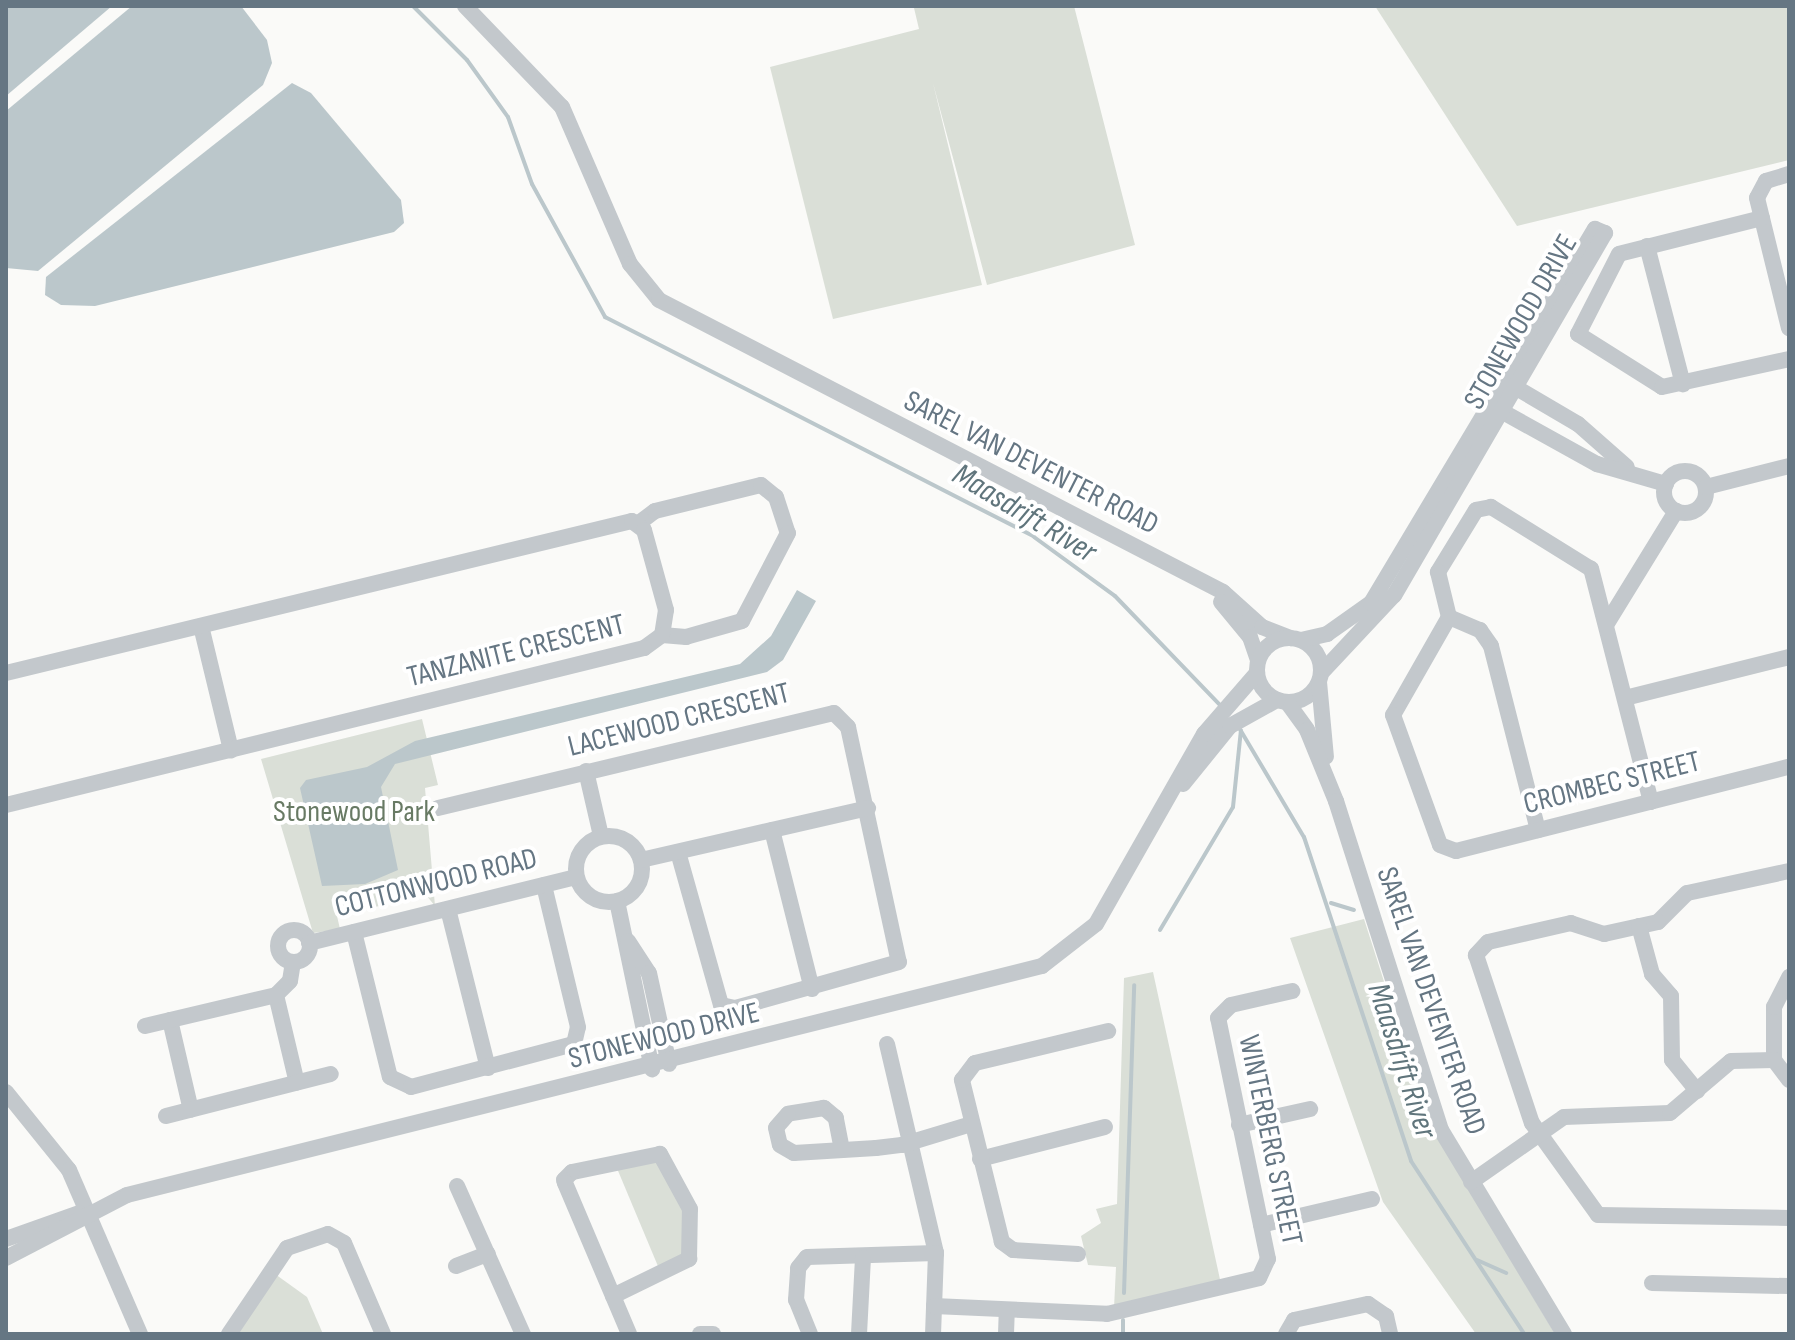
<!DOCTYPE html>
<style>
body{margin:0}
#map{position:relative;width:1795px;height:1340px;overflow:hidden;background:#fafaf8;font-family:"Sofia Sans Condensed",sans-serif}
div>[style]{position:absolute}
.green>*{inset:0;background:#dadfd7}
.water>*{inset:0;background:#bbc7cb}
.stream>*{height:4px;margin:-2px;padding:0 2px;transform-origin:2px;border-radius:2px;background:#bbc7cb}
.minor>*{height:16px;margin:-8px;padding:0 8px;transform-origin:8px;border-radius:8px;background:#c3c8cc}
.minor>.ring{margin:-8px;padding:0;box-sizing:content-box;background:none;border:16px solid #c3c8cc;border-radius:50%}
span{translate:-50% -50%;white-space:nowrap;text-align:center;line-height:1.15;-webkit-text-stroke:8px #fff;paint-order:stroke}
.street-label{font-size:30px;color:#657683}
.park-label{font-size:30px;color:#687a64}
.water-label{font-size:32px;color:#60757c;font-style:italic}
.frame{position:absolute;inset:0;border:8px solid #657683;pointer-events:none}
</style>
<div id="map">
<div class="green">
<i style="clip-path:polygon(921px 6px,1074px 6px,1135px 245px,987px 285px,933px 83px,982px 285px,833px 319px,770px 67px,919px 29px,914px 8px)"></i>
<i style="clip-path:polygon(1375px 6px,1789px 6px,1789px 160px,1517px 226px)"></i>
<i style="clip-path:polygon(422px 719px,438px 785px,425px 788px,435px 906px,426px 895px,337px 916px,340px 929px,313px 933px,261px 759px)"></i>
<i style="clip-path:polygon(1364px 919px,1429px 1122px,1555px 1334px,1476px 1334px,1383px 1202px,1290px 938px)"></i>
<i style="clip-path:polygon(1153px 972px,1221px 1284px,1114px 1308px,1116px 1267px,1088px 1265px,1081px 1236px,1101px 1223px,1096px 1209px,1117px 1204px,1124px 978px)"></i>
<i style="clip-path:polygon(655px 1158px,683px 1204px,684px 1255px,660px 1271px,616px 1166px)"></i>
<i style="clip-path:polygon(275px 1274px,307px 1297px,323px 1334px,234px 1334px)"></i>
</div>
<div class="water">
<i style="clip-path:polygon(6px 6px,112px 6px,6px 96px)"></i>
<i style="clip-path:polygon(132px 6px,241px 6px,267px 40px,272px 63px,263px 85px,38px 271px,6px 268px,6px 111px)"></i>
<i style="clip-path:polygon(292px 83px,311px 93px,401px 200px,404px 223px,394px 232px,95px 306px,61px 305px,45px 295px,46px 277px)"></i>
<i style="clip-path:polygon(797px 590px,816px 601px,783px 660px,767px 672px,395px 764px,381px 787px,398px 870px,365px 884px,322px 886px,300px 788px,306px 780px,367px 767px,415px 741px,740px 664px,771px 636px)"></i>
</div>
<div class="stream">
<i style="left:413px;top:6px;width:76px;rotate:45deg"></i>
<i style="left:467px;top:60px;width:70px;rotate:54.3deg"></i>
<i style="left:508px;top:117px;width:71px;rotate:70.3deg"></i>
<i style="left:532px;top:184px;width:152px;rotate:61.2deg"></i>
<i style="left:605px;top:317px;width:482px;rotate:27.1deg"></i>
<i style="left:1034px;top:537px;width:100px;rotate:36.1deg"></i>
<i style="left:1115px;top:596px;width:154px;rotate:46.1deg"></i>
<i style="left:1238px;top:726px;width:129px;rotate:59.3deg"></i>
<i style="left:1304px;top:837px;width:341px;rotate:71.7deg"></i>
<i style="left:1411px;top:1161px;width:207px;rotate:56.8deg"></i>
<i style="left:1331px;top:903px;width:24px;rotate:17deg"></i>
<i style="left:1160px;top:930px;width:143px;rotate:-59.3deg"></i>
<i style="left:1233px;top:807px;width:77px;rotate:-84.1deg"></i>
<i style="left:1477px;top:1260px;width:32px;rotate:24deg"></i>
<i style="left:1124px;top:1293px;width:308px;rotate:-88.1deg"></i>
<i style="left:1123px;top:1334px;width:14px;rotate:-90deg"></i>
</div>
<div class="minor">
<i style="left:465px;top:6px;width:140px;rotate:46.2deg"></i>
<i style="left:562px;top:107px;width:171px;rotate:66.6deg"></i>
<i style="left:630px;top:264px;width:46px;rotate:51.1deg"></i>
<i style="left:659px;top:300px;width:635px;rotate:27.37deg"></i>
<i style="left:1223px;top:592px;width:52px;rotate:41.9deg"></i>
<i style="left:1262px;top:627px;width:31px;rotate:21deg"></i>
<i style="left:1789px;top:174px;width:24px;rotate:163deg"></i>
<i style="left:1766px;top:181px;width:19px;rotate:118deg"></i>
<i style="left:1757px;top:198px;width:134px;rotate:76.2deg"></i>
<i style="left:1762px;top:218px;width:147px;rotate:165.9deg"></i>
<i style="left:1619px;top:254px;width:90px;rotate:117.1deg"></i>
<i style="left:1578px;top:334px;width:99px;rotate:32.2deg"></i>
<i style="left:1662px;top:387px;width:130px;rotate:-12.4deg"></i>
<i style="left:1647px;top:246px;width:143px;rotate:75.4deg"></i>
<i style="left:1508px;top:383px;width:81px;rotate:30.4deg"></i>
<i style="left:1578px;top:424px;width:65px;rotate:41.3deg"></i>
<i style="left:1494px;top:407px;width:118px;rotate:29deg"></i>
<i style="left:1597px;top:464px;width:72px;rotate:16.2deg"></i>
<i class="ring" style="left:1664px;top:471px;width:26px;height:26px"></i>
<i style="left:1706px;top:487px;width:86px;rotate:-14.2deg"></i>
<i style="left:639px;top:523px;width:20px;rotate:-37deg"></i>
<i style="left:655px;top:511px;width:109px;rotate:-13.8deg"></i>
<i style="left:761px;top:485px;width:19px;rotate:39deg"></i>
<i style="left:776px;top:497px;width:38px;rotate:72deg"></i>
<i style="left:788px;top:533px;width:99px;rotate:117.6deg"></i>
<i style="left:742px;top:621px;width:58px;rotate:164.1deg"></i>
<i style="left:686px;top:637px;width:24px;rotate:-175deg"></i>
<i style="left:1221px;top:602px;width:45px;rotate:50.4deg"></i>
<i style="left:1250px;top:637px;width:24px;rotate:71deg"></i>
<i style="left:1449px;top:617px;width:34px;rotate:23deg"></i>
<i style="left:1480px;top:630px;width:19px;rotate:55deg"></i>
<i style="left:1491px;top:646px;width:190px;rotate:75.7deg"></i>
<i style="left:1606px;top:625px;width:134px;rotate:-58.4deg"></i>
<i style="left:201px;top:626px;width:128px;rotate:76.4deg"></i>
<i class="ring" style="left:1257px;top:638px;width:48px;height:48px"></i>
<i style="left:1301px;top:640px;width:27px;rotate:-13deg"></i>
<i style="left:1327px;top:634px;width:54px;rotate:-35.2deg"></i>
<i style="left:1371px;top:603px;width:436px;rotate:-59.1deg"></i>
<i style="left:1595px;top:229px;width:11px;rotate:22deg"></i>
<i style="left:1605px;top:233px;width:419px;rotate:120.2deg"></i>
<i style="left:1394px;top:595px;width:105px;rotate:133.1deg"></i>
<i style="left:6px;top:673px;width:644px;rotate:-13.65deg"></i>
<i style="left:632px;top:521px;width:15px;rotate:37deg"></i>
<i style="left:644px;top:530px;width:83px;rotate:74.6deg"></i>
<i style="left:666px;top:610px;width:25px;rotate:99deg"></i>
<i style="left:662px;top:635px;width:22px;rotate:144deg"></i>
<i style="left:644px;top:648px;width:657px;rotate:166.18deg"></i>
<i style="left:1319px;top:682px;width:75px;rotate:84.7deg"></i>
<i style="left:1625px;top:698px;width:169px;rotate:-14deg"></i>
<i style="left:1287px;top:702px;width:34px;rotate:54deg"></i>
<i style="left:1307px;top:730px;width:77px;rotate:67.8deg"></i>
<i style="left:1336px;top:801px;width:345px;rotate:72.3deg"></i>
<i style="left:1441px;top:1130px;width:238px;rotate:58.9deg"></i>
<i style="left:586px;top:771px;width:67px;rotate:77deg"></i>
<i style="left:1183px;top:784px;width:75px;rotate:-51deg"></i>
<i style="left:1230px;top:726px;width:54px;rotate:-29deg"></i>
<i style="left:1651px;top:802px;width:241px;rotate:-104.4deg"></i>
<i style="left:1591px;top:569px;width:118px;rotate:-148.2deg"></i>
<i style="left:1491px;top:507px;width:15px;rotate:169deg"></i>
<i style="left:1476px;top:510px;width:73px;rotate:121.5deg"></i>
<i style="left:1438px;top:572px;width:46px;rotate:76.3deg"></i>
<i style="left:1449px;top:617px;width:113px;rotate:119.7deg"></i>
<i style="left:1393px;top:715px;width:138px;rotate:70.1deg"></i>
<i style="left:1440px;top:845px;width:17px;rotate:21deg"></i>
<i style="left:1456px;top:851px;width:343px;rotate:-14.2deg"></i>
<i style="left:438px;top:808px;width:407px;rotate:-13.5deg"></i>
<i style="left:834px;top:713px;width:20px;rotate:45deg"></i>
<i style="left:848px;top:727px;width:240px;rotate:77.8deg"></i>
<i style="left:899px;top:962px;width:170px;rotate:164.3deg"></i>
<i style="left:735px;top:1008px;width:14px;rotate:-168deg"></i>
<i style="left:721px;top:1005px;width:159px;rotate:-105.7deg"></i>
<i style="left:772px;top:830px;width:164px;rotate:75.9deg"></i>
<i class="ring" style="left:576px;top:836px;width:50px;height:50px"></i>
<i style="left:641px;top:860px;width:233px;rotate:-12.9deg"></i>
<i style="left:1789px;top:871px;width:104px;rotate:167.8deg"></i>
<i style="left:1687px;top:893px;width:41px;rotate:135deg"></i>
<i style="left:1658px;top:922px;width:55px;rotate:167.5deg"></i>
<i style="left:1604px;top:934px;width:35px;rotate:-162deg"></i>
<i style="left:1571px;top:923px;width:85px;rotate:167.1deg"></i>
<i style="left:1488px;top:942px;width:18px;rotate:133deg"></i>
<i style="left:1476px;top:955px;width:177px;rotate:71.6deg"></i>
<i style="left:1532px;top:1123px;width:113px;rotate:54.3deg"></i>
<i style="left:1598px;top:1215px;width:191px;rotate:0.9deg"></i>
<i style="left:617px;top:901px;width:172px;rotate:78.2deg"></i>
<i style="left:448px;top:909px;width:164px;rotate:75.9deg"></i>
<i style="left:1639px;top:926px;width:50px;rotate:74.8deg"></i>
<i style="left:1652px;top:974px;width:29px;rotate:49deg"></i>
<i style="left:1671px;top:996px;width:64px;rotate:89.1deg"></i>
<i style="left:1672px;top:1060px;width:40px;rotate:51deg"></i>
<i class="ring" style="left:278px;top:930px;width:16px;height:16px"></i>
<i style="left:354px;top:932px;width:149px;rotate:76.1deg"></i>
<i style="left:390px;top:1077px;width:23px;rotate:25deg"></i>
<i style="left:411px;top:1087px;width:169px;rotate:-14.8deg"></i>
<i style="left:574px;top:1044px;width:17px;rotate:-77deg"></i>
<i style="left:578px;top:1027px;width:146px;rotate:-103.5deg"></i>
<i style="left:628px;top:941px;width:38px;rotate:57deg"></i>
<i style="left:649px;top:973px;width:93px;rotate:77.6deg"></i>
<i style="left:309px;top:943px;width:275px;rotate:-13.9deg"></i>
<i style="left:293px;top:962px;width:19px;rotate:99deg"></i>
<i style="left:290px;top:981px;width:20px;rotate:135deg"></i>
<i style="left:276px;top:995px;width:90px;rotate:76.6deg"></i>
<i style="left:170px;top:1020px;width:92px;rotate:76.9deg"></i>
<i style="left:145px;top:1026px;width:135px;rotate:-13.3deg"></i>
<i style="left:887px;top:1044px;width:215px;rotate:76.8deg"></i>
<i style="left:936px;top:1253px;width:81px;rotate:92.1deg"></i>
<i style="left:1774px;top:1060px;width:53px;rotate:-90deg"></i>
<i style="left:1774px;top:1007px;width:34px;rotate:-63deg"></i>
<i style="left:1774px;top:1060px;width:25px;rotate:53deg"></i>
<i style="left:6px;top:1092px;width:100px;rotate:51.1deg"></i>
<i style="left:69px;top:1170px;width:179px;rotate:66.6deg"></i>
<i style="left:166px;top:1116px;width:170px;rotate:-14.3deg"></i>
<i style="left:1239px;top:1125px;width:73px;rotate:-12.7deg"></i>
<i style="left:842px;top:1150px;width:33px;rotate:-101deg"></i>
<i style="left:836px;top:1118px;width:16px;rotate:-140deg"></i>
<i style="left:824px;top:1108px;width:36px;rotate:171deg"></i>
<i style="left:788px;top:1114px;width:18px;rotate:131deg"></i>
<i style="left:776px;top:1128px;width:17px;rotate:77deg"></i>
<i style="left:780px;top:1145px;width:16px;rotate:30deg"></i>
<i style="left:794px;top:1153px;width:82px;rotate:-3.5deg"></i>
<i style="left:876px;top:1148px;width:26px;rotate:-7deg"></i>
<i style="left:902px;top:1145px;width:72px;rotate:-16.9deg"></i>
<i style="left:980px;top:1159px;width:129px;rotate:-14.4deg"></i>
<i style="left:1471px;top:1182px;width:113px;rotate:-35deg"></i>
<i style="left:1564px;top:1117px;width:106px;rotate:-2.2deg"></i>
<i style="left:1670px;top:1113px;width:80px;rotate:-40.4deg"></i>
<i style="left:1731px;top:1061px;width:43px;rotate:-1.3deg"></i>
<i style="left:457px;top:1186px;width:162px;rotate:66deg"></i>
<i style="left:1261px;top:1225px;width:114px;rotate:-13.2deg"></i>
<i style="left:6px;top:1239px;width:77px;rotate:-19.6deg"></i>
<i style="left:1078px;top:1254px;width:65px;rotate:-176.5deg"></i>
<i style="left:1013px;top:1250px;width:14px;rotate:-144deg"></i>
<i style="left:1002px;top:1242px;width:167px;rotate:-103.9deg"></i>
<i style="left:962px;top:1080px;width:21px;rotate:-53deg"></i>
<i style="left:975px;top:1063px;width:137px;rotate:-13.5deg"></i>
<i style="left:6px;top:1258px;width:136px;rotate:-27.5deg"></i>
<i style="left:127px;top:1195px;width:943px;rotate:-14.05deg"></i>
<i style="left:1042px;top:966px;width:68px;rotate:-37.9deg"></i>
<i style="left:1096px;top:924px;width:219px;rotate:-60.4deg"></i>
<i style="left:1204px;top:734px;width:81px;rotate:-49deg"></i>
<i style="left:456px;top:1266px;width:34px;rotate:-21deg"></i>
<i style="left:1652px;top:1283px;width:137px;rotate:1.3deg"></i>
<i style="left:613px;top:1296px;width:85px;rotate:-26deg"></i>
<i style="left:689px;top:1259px;width:50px;rotate:-88.9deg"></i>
<i style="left:690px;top:1209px;width:63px;rotate:-118.6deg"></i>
<i style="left:660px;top:1154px;width:90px;rotate:168.4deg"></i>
<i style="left:572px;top:1172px;width:11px;rotate:135deg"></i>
<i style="left:564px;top:1180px;width:3px;rotate:72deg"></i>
<i style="left:565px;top:1183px;width:164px;rotate:67deg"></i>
<i style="left:934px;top:1306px;width:173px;rotate:2.6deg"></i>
<i style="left:1107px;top:1314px;width:156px;rotate:-13.3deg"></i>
<i style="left:1259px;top:1278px;width:21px;rotate:-65deg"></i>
<i style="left:1268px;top:1259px;width:246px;rotate:-101.7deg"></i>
<i style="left:1218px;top:1018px;width:18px;rotate:-45deg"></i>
<i style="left:1231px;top:1005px;width:63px;rotate:-12.9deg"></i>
<i style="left:229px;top:1334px;width:104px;rotate:-56deg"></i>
<i style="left:287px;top:1248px;width:43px;rotate:-18.9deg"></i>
<i style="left:328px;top:1234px;width:18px;rotate:29deg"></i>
<i style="left:344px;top:1243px;width:99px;rotate:66.8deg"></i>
<i style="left:700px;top:1334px;width:13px"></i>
<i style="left:810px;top:1334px;width:37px;rotate:-112deg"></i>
<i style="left:796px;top:1300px;width:32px;rotate:-86deg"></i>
<i style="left:798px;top:1268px;width:14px;rotate:-51deg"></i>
<i style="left:807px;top:1257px;width:129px;rotate:-1.8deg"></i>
<i style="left:859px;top:1334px;width:76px;rotate:-87deg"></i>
<i style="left:1006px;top:1334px;width:24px;rotate:-88deg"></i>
<i style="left:1286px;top:1334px;width:16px;rotate:-60deg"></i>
<i style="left:1294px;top:1320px;width:76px;rotate:-12.2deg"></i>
<i style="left:1368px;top:1304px;width:22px;rotate:34deg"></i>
<i style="left:1386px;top:1316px;width:18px;rotate:77deg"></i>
</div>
<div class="street-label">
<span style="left:1521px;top:322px;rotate:-60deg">STONEWOOD DRIVE</span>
<span style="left:1031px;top:463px;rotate:27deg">SAREL VAN DEVENTER ROAD</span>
<span style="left:516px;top:651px;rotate:-14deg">TANZANITE CRESCENT</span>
<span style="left:679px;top:720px;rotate:-14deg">LACEWOOD CRESCENT</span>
<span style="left:1612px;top:783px;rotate:-14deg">CROMBEC STREET</span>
<span style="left:436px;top:883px;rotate:-14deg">COTTONWOOD ROAD</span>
<span style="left:1431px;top:1001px;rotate:71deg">SAREL VAN DEVENTER ROAD</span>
<span style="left:664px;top:1036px;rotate:-14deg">STONEWOOD DRIVE</span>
<span style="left:1270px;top:1140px;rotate:78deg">WINTERBERG STREET</span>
</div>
<div class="park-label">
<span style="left:354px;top:812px">Stonewood Park</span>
</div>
<div class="water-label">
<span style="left:1024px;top:514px;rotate:31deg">Maasdrift River</span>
<span style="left:1401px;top:1061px;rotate:72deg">Maasdrift River</span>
</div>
<div class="frame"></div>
</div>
